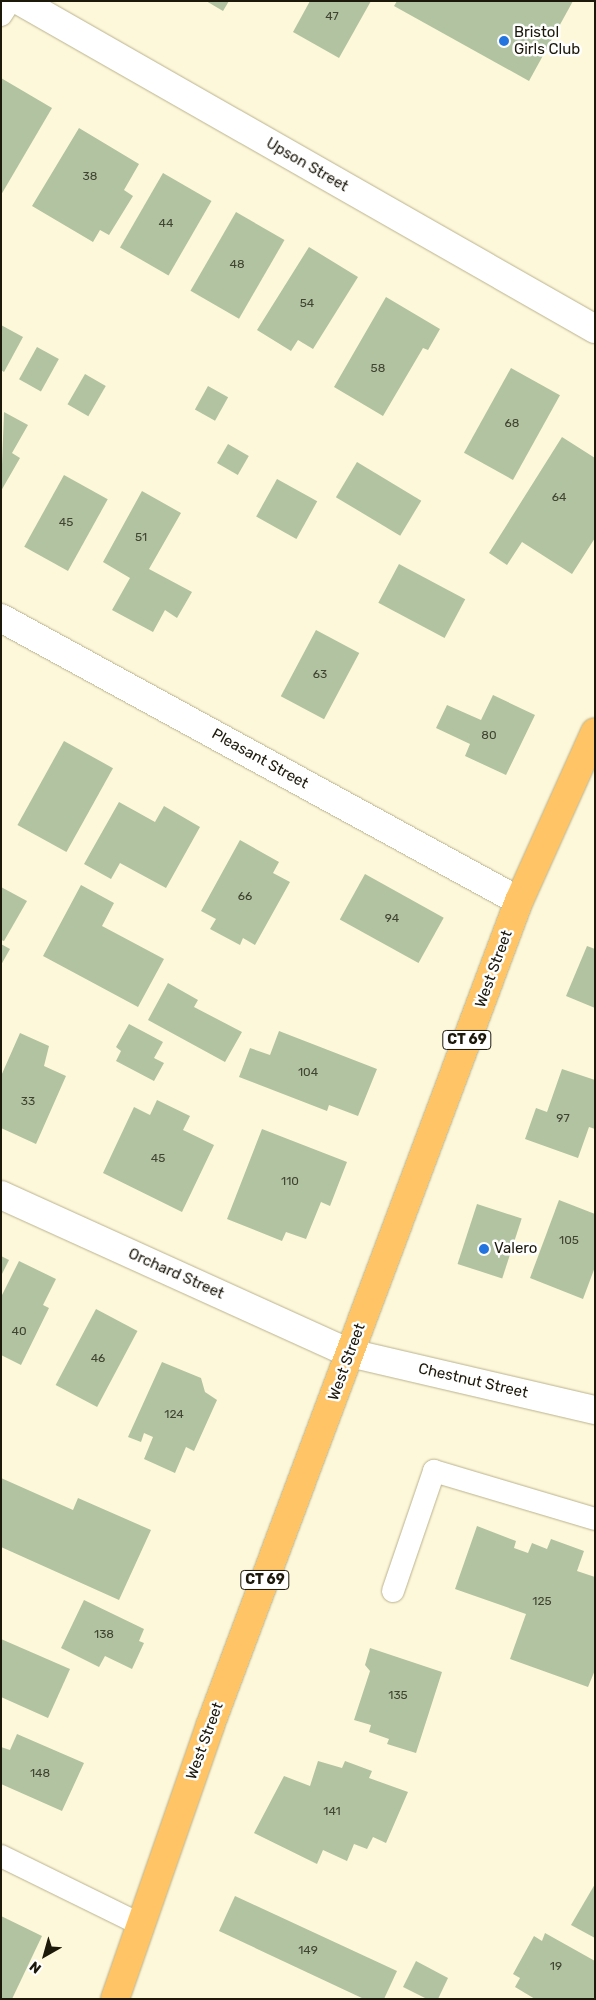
<!DOCTYPE html>
<style>
body{margin:0}
#map{position:relative;width:596px;height:2000px;overflow:hidden;background:#fef8da;font-family:Rubik,sans-serif}
div>[style]{position:absolute}
.building>*{inset:0;background:#b1c3a1;transform-origin:0 0}
.roads{filter:drop-shadow(0 0 1px #b9b28e) drop-shadow(0 0 1px #b9b28e)}
.lane>*{height:22px;margin:-11px;padding:0 11px;transform-origin:11px;border-radius:11px;background:#fff}
.street>*{height:28px;margin:-14px;padding:0 14px;transform-origin:14px;border-radius:14px;background:#fff}
.primary>*{height:28px;margin:-14px;padding:0 14px;transform-origin:14px;border-radius:14px;background:#fec466}
.dots>*{width:14px;height:14px;translate:-50% -50%;box-sizing:border-box;border:2px solid #fff;border-radius:50%}
span{translate:-50% -50%;white-space:nowrap;text-align:center;line-height:1.15;-webkit-text-stroke:5px #fff;paint-order:stroke}
.number-label{font-size:12px;color:#414430}
.number-label span{-webkit-text-stroke-width:0}
.shield-label span{padding:1px 4px;background:#fff;border:1px solid;border-radius:4px;-webkit-text-stroke-width:0}
.shield-label{font-size:14px;color:#1c190b;font-weight:700}
.poi-label{font-size:15px;color:#1c190b}
.left{translate:0 -50%;text-align:left}
.street-label{font-size:15px;color:#1c190b}
.frame{position:absolute;inset:0;border:2px solid #1c190b;pointer-events:none}
.north{position:absolute;left:20px;top:1930px;width:50px;height:50px;-webkit-text-stroke:4px #fff;paint-order:stroke;rotate:218deg;font-size:14px;font-weight:700;line-height:20px;text-align:center;color:#1c190b}
.north::after{content:'';display:block;margin:auto;width:18px;height:22px;background:#1c190b;clip-path:polygon(50% 0,100% 100%,50% 72%,0 100%)}
</style>
<div id="map">
<div class="building">
<i style="clip-path:polygon(206px 1px,229px 1px,223px 11px)"></i>
<i style="clip-path:polygon(310px 1px,371px 1px,339px 58px,293px 32px)"></i>
<i style="clip-path:polygon(397px 1px,573px 1px,529px 81px,394px 6px)"></i>
<i style="clip-path:polygon(1px 78px,52px 108px,1px 195px)"></i>
<i style="clip-path:polygon(79px 128px,139px 164px,124px 190px,133px 196px,109px 235px,100px 230px,93px 242px,32px 206px)"></i>
<i style="left:163px;top:173px;width:56px;height:86px;rotate:30deg"></i>
<i style="left:236px;top:212px;width:56px;height:91px;rotate:30deg"></i>
<i style="clip-path:polygon(309px 247px,358px 277px,313px 349px,298px 340px,291px 351px,257px 330px)"></i>
<i style="clip-path:polygon(386px 297px,440px 329px,428px 350px,423px 348px,383px 416px,334px 387px)"></i>
<i style="clip-path:polygon(1px 325px,23px 337px,4px 372px,1px 370px)"></i>
<i style="left:37px;top:347px;width:25px;height:37px;rotate:29deg"></i>
<i style="left:511px;top:368px;width:56px;height:97px;rotate:29deg"></i>
<i style="left:85px;top:374px;width:24px;height:35px;rotate:30deg"></i>
<i style="left:208px;top:386px;width:23px;height:27px;rotate:29deg"></i>
<i style="clip-path:polygon(4px 412px,28px 425px,12px 453px,20px 458px,1px 491px)"></i>
<i style="clip-path:polygon(562px 437px,595px 458px,595px 538px,572px 574px,522px 542px,507px 565px,489px 553px)"></i>
<i style="left:228px;top:444px;width:24px;height:22px;rotate:30deg"></i>
<i style="left:357px;top:462px;width:75px;height:41px;rotate:31deg"></i>
<i style="left:64px;top:475px;width:50px;height:82px;rotate:29deg"></i>
<i style="left:277px;top:479px;width:46px;height:43px;rotate:29deg"></i>
<i style="clip-path:polygon(142px 491px,181px 513px,149px 569px,192px 592px,177px 618px,165px 610px,153px 632px,112px 610px,130px 578px,103px 562px)"></i>
<i style="left:399px;top:564px;width:75px;height:44px;rotate:28deg"></i>
<i style="left:316px;top:630px;width:49px;height:75px;rotate:28deg"></i>
<i style="clip-path:polygon(493px 695px,535px 715px,506px 775px,465px 756px,470px 744px,436px 728px,447px 705px,481px 720px)"></i>
<i style="left:64px;top:741px;width:56px;height:96px;rotate:29deg"></i>
<i style="clip-path:polygon(119px 802px,155px 822px,164px 806px,200px 827px,166px 888px,120px 863px,111px 879px,84px 864px)"></i>
<i style="clip-path:polygon(240px 840px,279px 862px,273px 873px,290px 882px,255px 945px,243px 938px,240px 945px,210px 929px,216px 919px,201px 911px)"></i>
<i style="left:365px;top:874px;width:90px;height:52px;rotate:29deg"></i>
<i style="clip-path:polygon(81px 885px,114px 903px,102px 926px,164px 959px,138px 1007px,43px 956px)"></i>
<i style="clip-path:polygon(1px 887px,27px 901px,4px 941px,1px 940px)"></i>
<i style="clip-path:polygon(1px 944px,10px 949px,1px 965px)"></i>
<i style="clip-path:polygon(587px 946px,595px 949px,595px 1008px,566px 996px)"></i>
<i style="clip-path:polygon(168px 983px,198px 1000px,194px 1007px,242px 1032px,225px 1062px,148px 1020px)"></i>
<i style="clip-path:polygon(129px 1024px,163px 1042px,154px 1058px,164px 1063px,154px 1081px,116px 1061px,121px 1051px,116px 1047px)"></i>
<i style="clip-path:polygon(279px 1031px,377px 1069px,358px 1116px,329px 1105px,327px 1111px,239px 1077px,250px 1048px,270px 1055px)"></i>
<i style="clip-path:polygon(20px 1033px,49px 1046px,44px 1066px,66px 1076px,36px 1144px,1px 1128px,1px 1076px)"></i>
<i style="clip-path:polygon(562px 1069px,595px 1080px,595px 1129px,589px 1127px,578px 1158px,525px 1139px,536px 1108px,547px 1112px)"></i>
<i style="clip-path:polygon(157px 1100px,190px 1116px,183px 1130px,214px 1145px,182px 1212px,103px 1173px,134px 1107px,150px 1115px)"></i>
<i style="clip-path:polygon(262px 1129px,347px 1162px,330px 1206px,321px 1202px,306px 1239px,286px 1232px,282px 1241px,227px 1219px)"></i>
<i style="clip-path:polygon(559px 1200px,595px 1214px,595px 1267px,583px 1299px,530px 1278px)"></i>
<i style="left:477px;top:1204px;width:47px;height:63px;rotate:18deg"></i>
<i style="clip-path:polygon(1px 1256px,9px 1260px,1px 1276px)"></i>
<i style="clip-path:polygon(19px 1261px,56px 1279px,43px 1305px,49px 1308px,21px 1365px,1px 1355px,1px 1297px)"></i>
<i style="left:96px;top:1309px;width:47px;height:86px;rotate:28deg"></i>
<i style="clip-path:polygon(162px 1362px,201px 1378px,205px 1392px,217px 1400px,194px 1451px,186px 1447px,175px 1473px,144px 1459px,153px 1437px,144px 1433px,141px 1442px,128px 1437px)"></i>
<i style="clip-path:polygon(1px 1478px,73px 1510px,78px 1498px,151px 1530px,119px 1600px,1px 1547px)"></i>
<i style="clip-path:polygon(477px 1526px,516px 1541px,514px 1548px,528px 1553px,532px 1543px,547px 1549px,551px 1539px,584px 1551px,577px 1571px,595px 1577px,595px 1670px,588px 1687px,510px 1659px,526px 1614px,455px 1589px)"></i>
<i style="clip-path:polygon(84px 1600px,144px 1629px,139px 1641px,144px 1643px,132px 1669px,105px 1656px,99px 1667px,61px 1648px)"></i>
<i style="clip-path:polygon(1px 1639px,70px 1669px,48px 1718px,1px 1697px)"></i>
<i style="clip-path:polygon(370px 1648px,442px 1672px,416px 1753px,387px 1744px,389px 1739px,369px 1732px,371px 1725px,354px 1720px,370px 1671px,365px 1665px)"></i>
<i style="clip-path:polygon(17px 1734px,84px 1763px,62px 1811px,1px 1784px,1px 1747px,10px 1750px)"></i>
<i style="clip-path:polygon(318px 1761px,342px 1768px,345px 1761px,372px 1771px,369px 1778px,408px 1792px,386px 1843px,373px 1837px,367px 1849px,354px 1844px,347px 1861px,323px 1850px,317px 1864px,254px 1833px,284px 1776px,310px 1786px)"></i>
<i style="clip-path:polygon(595px 1884px,595px 1938px,571px 1925px)"></i>
<i style="clip-path:polygon(235px 1896px,397px 1971px,384px 1999px,364px 1999px,219px 1931px)"></i>
<i style="clip-path:polygon(1px 1916px,42px 1936px,12px 1999px,1px 1999px)"></i>
<i style="clip-path:polygon(545px 1933px,595px 1961px,595px 1999px,535px 1999px,515px 1987px,520px 1978px,513px 1974px,534px 1936px,542px 1941px)"></i>
<i style="clip-path:polygon(416px 1961px,448px 1978px,438px 1999px,427px 1999px,403px 1987px)"></i>
</div>
<div class="roads">
<div class="lane">
<i style="left:1px;top:15px;width:17px;rotate:-57deg"></i>
<i style="left:393px;top:1591px;width:127px;rotate:-71.1deg"></i>
<i style="left:434px;top:1471px;width:168px;rotate:16.6deg"></i>
<i style="left:1px;top:1856px;width:156px;rotate:26.2deg"></i>
</div>
<div class="street">
<i style="left:20px;top:1px;width:662px;rotate:29.7deg"></i>
<i style="left:1px;top:618px;width:590px;rotate:28.65deg"></i>
<i style="left:1px;top:1195px;width:383px;rotate:24.4deg"></i>
<i style="left:350px;top:1353px;width:252px;rotate:13.1deg"></i>
</div>
<div class="primary">
<i style="left:115px;top:1999px;width:289px;rotate:-70.8deg"></i>
<i style="left:210px;top:1726px;width:881px;rotate:-69.47deg"></i>
<i style="left:519px;top:901px;width:185px;rotate:-65.8deg"></i>
</div>
</div>
<div class="dots">
<i style="left:504px;top:41px;background:#2374df"></i>
<i style="left:484px;top:1249px;background:#2374df"></i>
</div>
<div class="number-label">
<span style="left:332px;top:17px">47</span>
<span style="left:90px;top:177px">38</span>
<span style="left:166px;top:224px">44</span>
<span style="left:237px;top:265px">48</span>
<span style="left:307px;top:304px">54</span>
<span style="left:378px;top:369px">58</span>
<span style="left:512px;top:424px">68</span>
<span style="left:559px;top:498px">64</span>
<span style="left:66px;top:523px">45</span>
<span style="left:141px;top:538px">51</span>
<span style="left:320px;top:675px">63</span>
<span style="left:489px;top:736px">80</span>
<span style="left:245px;top:897px">66</span>
<span style="left:392px;top:919px">94</span>
<span style="left:308px;top:1073px">104</span>
<span style="left:28px;top:1102px">33</span>
<span style="left:563px;top:1119px">97</span>
<span style="left:158px;top:1159px">45</span>
<span style="left:290px;top:1182px">110</span>
<span style="left:569px;top:1241px">105</span>
<span style="left:19px;top:1332px">40</span>
<span style="left:98px;top:1359px">46</span>
<span style="left:174px;top:1415px">124</span>
<span style="left:542px;top:1602px">125</span>
<span style="left:104px;top:1635px">138</span>
<span style="left:398px;top:1696px">135</span>
<span style="left:40px;top:1774px">148</span>
<span style="left:332px;top:1812px">141</span>
<span style="left:308px;top:1951px">149</span>
<span style="left:556px;top:1967px">19</span>
</div>
<div class="shield-label">
<span style="left:467px;top:1040px">CT 69</span>
<span style="left:265px;top:1580px">CT 69</span>
</div>
<div class="poi-label">
<span class="left" style="left:514px;top:41px">Bristol<br>Girls Club</span>
<span class="left" style="left:494px;top:1249px">Valero</span>
</div>
<div class="street-label">
<span style="left:307px;top:165px;rotate:30deg">Upson Street</span>
<span style="left:260px;top:759px;rotate:29deg">Pleasant Street</span>
<span style="left:494px;top:969px;rotate:-70deg">West Street</span>
<span style="left:176px;top:1274px;rotate:24deg">Orchard Street</span>
<span style="left:347px;top:1362px;rotate:-70deg">West Street</span>
<span style="left:473px;top:1381px;rotate:13deg">Chestnut Street</span>
<span style="left:205px;top:1741px;rotate:-70deg">West Street</span>
</div>
<div class="frame"></div>
<div class="north">N</div>
</div>
